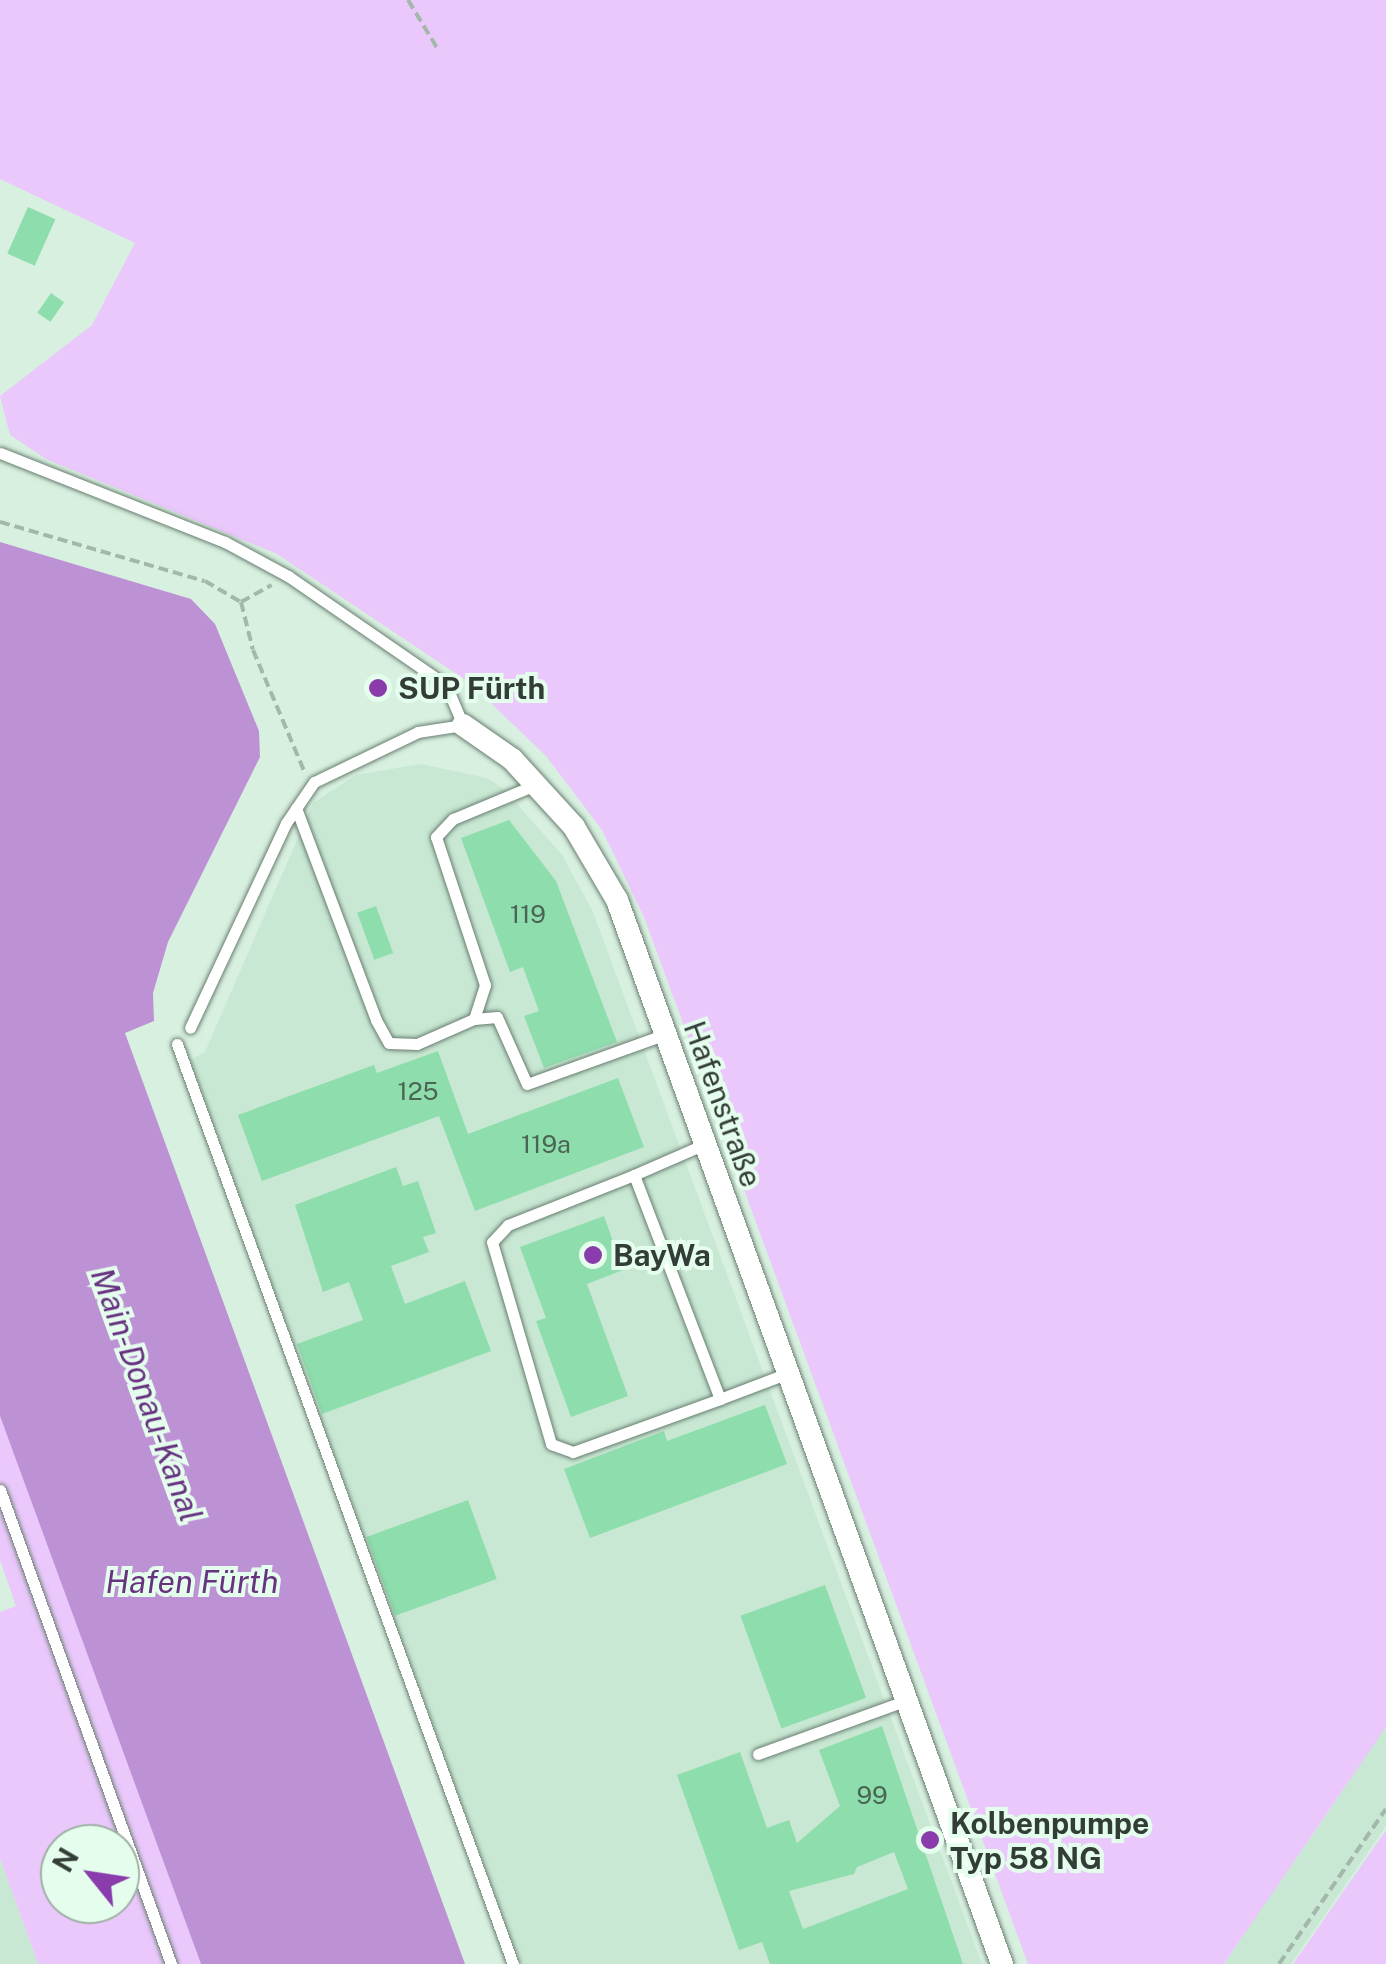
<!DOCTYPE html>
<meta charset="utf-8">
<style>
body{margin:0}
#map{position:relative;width:1386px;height:1964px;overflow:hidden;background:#d8f0e0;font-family:"Public Sans",sans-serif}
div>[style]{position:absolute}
.built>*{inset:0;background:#c8e8d3}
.green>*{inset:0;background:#eac8fc}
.water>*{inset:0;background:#bd92d4}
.building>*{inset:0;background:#8eddad;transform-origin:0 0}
.path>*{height:4px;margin-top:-2px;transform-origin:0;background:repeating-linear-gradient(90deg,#a4b7ab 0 10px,transparent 0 15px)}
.roads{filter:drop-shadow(0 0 2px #687e70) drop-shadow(0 0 2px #687e70)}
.lane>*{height:11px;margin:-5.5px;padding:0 5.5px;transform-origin:5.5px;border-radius:5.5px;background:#fff}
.street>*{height:22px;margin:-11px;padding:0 11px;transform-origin:11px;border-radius:11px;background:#fff}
.dots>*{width:28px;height:28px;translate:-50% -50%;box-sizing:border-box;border:5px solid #e5fded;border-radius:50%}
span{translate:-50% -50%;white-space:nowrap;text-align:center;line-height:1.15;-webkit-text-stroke:8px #e5fded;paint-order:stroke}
.number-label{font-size:25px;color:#4a6554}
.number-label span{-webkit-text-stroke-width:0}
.poi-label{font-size:30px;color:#333d37;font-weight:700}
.left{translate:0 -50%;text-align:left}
.street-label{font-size:30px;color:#333d37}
.water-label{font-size:32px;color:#673280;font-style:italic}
.north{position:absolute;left:40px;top:1824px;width:100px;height:100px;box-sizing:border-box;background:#e5fded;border:2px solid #9eb0a4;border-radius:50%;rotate:300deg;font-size:28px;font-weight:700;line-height:40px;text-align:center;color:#333d37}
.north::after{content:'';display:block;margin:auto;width:35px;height:45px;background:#8a3cad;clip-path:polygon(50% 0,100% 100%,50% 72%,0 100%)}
</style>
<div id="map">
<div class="built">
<i style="clip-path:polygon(421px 764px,487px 778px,505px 790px,562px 855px,593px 912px,982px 1964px,521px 1964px,190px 1060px,205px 1052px,313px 803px,356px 775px)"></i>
<i style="clip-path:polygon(1386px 1727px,1386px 1826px,1291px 1964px,1224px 1964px)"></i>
<i style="clip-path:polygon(0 1858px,38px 1964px,0 1964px)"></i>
</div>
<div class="green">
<i style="clip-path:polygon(0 0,1386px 0,1386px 1727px,1224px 1964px,1028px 1964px,644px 917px,602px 830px,546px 756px,470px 683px,277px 554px,46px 459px,10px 435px,0 396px,92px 325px,135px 243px,0 179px)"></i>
<i style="clip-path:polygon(evenodd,0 1416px,29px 1490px,201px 1964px,38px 1964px,0 1858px,0 1612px,16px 1606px,0 1560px,0 1416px,60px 1844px,120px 1844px,120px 1904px,60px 1904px,60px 1844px)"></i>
<i style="clip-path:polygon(1386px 1830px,1386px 1964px,1293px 1964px)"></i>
</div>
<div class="water">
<i style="clip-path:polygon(0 542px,191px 599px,215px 624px,259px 731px,260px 757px,168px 942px,153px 993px,154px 1021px,125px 1033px,465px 1964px,201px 1964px,0 1416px)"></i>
</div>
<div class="building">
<i style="left:28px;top:207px;width:30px;height:51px;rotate:24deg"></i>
<i style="left:51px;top:293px;width:16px;height:24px;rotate:35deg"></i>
<i style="clip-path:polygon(509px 820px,556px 881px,617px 1042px,544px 1068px,524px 1016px,539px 1011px,523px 967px,510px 972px,461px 838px)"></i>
<i style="left:376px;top:906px;width:50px;height:20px;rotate:70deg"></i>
<i style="clip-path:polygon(438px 1051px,468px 1134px,618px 1078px,644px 1147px,475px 1211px,439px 1116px,262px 1181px,238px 1115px,374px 1065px,377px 1073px)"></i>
<i style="clip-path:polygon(396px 1167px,403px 1186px,418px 1181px,436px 1233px,423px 1237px,429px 1252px,391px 1266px,405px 1304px,465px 1281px,491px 1351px,322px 1414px,297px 1344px,363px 1320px,349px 1282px,323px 1292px,295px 1205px)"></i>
<i style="clip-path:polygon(604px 1216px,623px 1270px,587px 1284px,628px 1396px,571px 1417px,536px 1321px,546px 1318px,520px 1247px)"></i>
<i style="clip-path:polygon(765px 1405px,787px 1464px,590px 1538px,564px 1469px,664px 1431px,667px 1441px)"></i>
<i style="left:468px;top:1500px;width:84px;height:108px;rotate:70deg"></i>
<i style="left:825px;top:1585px;width:120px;height:90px;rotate:70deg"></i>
<i style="clip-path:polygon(evenodd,882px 1726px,963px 1964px,770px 1964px,762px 1942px,739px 1950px,677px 1775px,740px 1752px,767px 1828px,789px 1820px,797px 1843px,840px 1806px,819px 1750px,882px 1726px,894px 1852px,908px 1889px,803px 1929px,789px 1891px,854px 1874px,857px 1867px,894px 1852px)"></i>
</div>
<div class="path">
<i style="left:408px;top:0;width:60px;rotate:58.7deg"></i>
<i style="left:0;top:522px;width:213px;rotate:16.1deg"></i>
<i style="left:205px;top:581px;width:42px;rotate:30.3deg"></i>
<i style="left:241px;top:602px;width:49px;rotate:76deg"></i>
<i style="left:253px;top:650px;width:131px;rotate:67.1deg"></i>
<i style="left:241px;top:602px;width:35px;rotate:-29deg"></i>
<i style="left:1279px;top:1964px;width:188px;rotate:-55.4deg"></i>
</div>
<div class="roads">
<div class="lane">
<i style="left:0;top:453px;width:242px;rotate:21.6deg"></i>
<i style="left:225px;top:542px;width:72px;rotate:28.4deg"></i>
<i style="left:288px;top:576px;width:192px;rotate:34.6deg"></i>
<i style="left:446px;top:685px;width:43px;rotate:67deg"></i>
<i style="left:463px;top:725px;width:46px;rotate:171.2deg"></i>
<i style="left:418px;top:732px;width:115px;rotate:154.3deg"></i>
<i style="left:314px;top:782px;width:50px;rotate:124.3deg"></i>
<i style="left:286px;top:823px;width:226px;rotate:115.1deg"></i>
<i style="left:296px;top:808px;width:227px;rotate:69.3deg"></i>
<i style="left:376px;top:1020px;width:26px;rotate:61deg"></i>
<i style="left:389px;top:1043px;width:28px;rotate:2deg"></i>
<i style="left:417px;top:1044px;width:62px;rotate:-23.7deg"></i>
<i style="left:474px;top:1019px;width:36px;rotate:-72deg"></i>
<i style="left:485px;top:985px;width:156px;rotate:-108.3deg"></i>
<i style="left:436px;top:837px;width:25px;rotate:-47deg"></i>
<i style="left:453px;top:819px;width:89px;rotate:-22.5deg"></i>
<i style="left:474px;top:1019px;width:23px;rotate:-5deg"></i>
<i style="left:497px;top:1017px;width:73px;rotate:65.9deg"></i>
<i style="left:527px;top:1084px;width:148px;rotate:-19.8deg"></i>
<i style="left:177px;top:1044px;width:979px;rotate:69.94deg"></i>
<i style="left:705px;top:1144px;width:77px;rotate:156.4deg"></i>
<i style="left:634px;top:1175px;width:240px;rotate:69deg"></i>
<i style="left:720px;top:1399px;width:73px;rotate:-20.9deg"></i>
<i style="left:634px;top:1175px;width:136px;rotate:158.4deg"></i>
<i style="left:508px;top:1225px;width:23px;rotate:133deg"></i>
<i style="left:492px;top:1242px;width:210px;rotate:73.7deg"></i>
<i style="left:551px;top:1444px;width:23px;rotate:20deg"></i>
<i style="left:573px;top:1452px;width:156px;rotate:-19.8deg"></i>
<i style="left:0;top:1490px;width:504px;rotate:70.16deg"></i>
<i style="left:758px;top:1754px;width:158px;rotate:-19.9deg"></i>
</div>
<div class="street">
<i style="left:463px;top:725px;width:60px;rotate:34.8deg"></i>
<i style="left:512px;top:759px;width:92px;rotate:47.6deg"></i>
<i style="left:574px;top:827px;width:85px;rotate:59.5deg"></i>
<i style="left:617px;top:900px;width:1132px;rotate:70.11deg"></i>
</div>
</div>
<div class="dots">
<i style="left:378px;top:688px;background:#8a3cad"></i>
<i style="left:593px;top:1255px;background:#8a3cad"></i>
<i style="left:930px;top:1840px;background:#8a3cad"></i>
</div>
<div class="number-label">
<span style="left:528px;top:914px">119</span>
<span style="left:418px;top:1091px">125</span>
<span style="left:546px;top:1144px">119a</span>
<span style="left:872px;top:1795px">99</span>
</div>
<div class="poi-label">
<span class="left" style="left:398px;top:688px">SUP Fürth</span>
<span class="left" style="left:613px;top:1255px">BayWa</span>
<span class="left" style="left:950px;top:1840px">Kolbenpumpe<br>Typ 58 NG</span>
</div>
<div class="street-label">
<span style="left:723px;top:1104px;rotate:70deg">Hafenstraße</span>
</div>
<div class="water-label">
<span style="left:146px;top:1395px;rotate:70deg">Main-Donau-Kanal</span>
<span style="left:192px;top:1582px">Hafen Fürth</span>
</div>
<div class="north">N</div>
</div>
